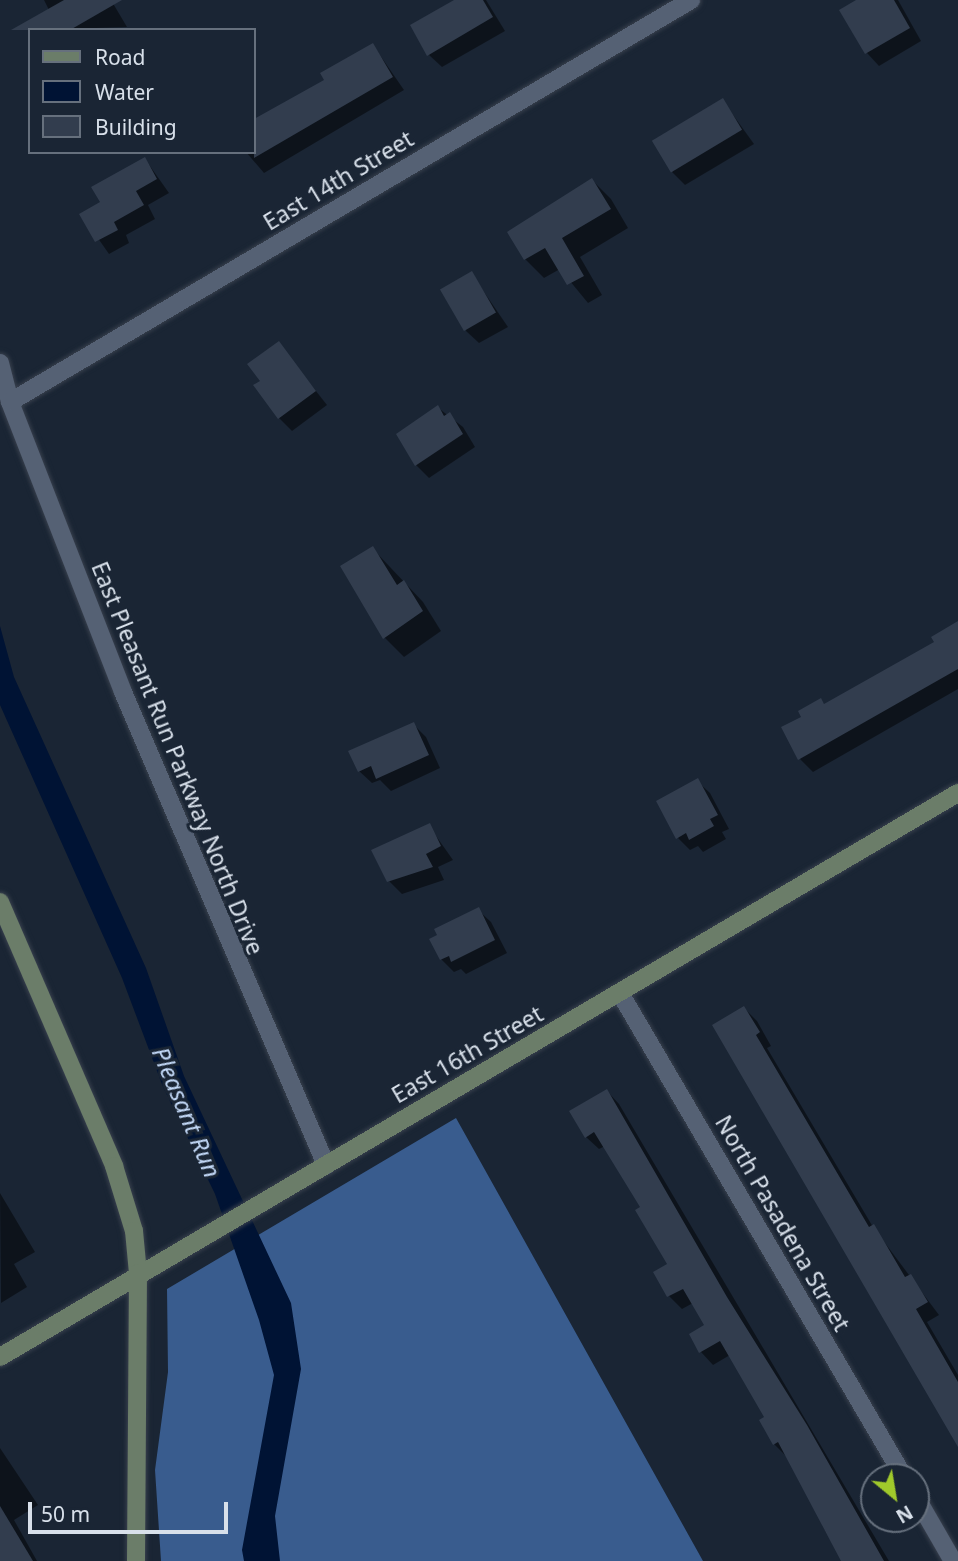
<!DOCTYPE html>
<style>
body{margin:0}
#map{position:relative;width:958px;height:1561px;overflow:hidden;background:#1a2534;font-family:"Noto Sans",sans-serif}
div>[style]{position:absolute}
.forest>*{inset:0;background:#395c8e}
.water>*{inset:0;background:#001334}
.shadow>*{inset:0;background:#0007}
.building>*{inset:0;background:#323d4e;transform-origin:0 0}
.roads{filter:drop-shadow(0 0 2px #38404d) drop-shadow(0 0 2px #38404d)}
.street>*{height:18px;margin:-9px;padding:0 9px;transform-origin:9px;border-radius:9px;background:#556174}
.secondary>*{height:18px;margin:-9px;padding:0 9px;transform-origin:9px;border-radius:9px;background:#6b7d69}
span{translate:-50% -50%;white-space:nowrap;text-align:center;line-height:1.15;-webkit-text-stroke:6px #1a2534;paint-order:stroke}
.street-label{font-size:23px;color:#d8e0ea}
.water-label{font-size:24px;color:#c3d9f8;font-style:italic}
.legend{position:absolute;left:28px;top:28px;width:228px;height:126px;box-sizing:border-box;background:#1a2534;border:2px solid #66707d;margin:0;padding:9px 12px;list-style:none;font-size:21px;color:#d8e0ea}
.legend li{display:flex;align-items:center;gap:14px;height:35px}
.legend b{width:35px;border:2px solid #66707d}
.north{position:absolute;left:860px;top:1463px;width:70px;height:70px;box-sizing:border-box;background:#1a2534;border:2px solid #66707d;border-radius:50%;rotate:150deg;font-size:19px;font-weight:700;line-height:28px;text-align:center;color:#d8e0ea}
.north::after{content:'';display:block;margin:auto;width:24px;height:32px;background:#a0c92b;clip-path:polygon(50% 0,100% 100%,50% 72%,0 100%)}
.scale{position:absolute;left:28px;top:1502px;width:200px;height:32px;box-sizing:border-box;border:4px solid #d8e0ea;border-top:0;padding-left:9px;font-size:21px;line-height:24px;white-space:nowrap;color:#d8e0ea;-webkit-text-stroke:5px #1a2534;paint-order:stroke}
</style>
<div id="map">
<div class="forest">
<i style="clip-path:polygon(456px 1118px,703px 1561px,161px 1561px,155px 1470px,168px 1372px,167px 1289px)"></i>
</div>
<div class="water">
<i style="clip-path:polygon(0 626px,14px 677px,146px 968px,184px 1076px,291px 1303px,301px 1369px,275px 1516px,280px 1561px,244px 1561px,242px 1550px,274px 1375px,259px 1320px,215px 1194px,163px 1087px,122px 978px,0 705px)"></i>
</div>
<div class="shadow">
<i style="clip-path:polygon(44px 0,111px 0,127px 27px,34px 30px,49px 10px)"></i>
<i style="clip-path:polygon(457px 0,486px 0,505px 31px,442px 67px,429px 55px)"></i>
<i style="clip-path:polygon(860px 0,898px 0,921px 41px,879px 66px,867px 53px)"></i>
<i style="clip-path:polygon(373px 45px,404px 90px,264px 173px,246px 152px,254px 152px,254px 121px,326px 80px)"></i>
<i style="clip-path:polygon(723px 101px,754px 144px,685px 185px,672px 172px)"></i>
<i style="clip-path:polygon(145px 159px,169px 193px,148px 205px,155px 219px,126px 235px,129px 243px,109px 254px,81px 214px,102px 203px)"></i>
<i style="clip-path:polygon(592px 180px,611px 199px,628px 228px,580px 257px,602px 295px,588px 303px,560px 269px,544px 278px,525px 259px)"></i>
<i style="clip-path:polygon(471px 273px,508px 327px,479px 343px,466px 331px)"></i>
<i style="clip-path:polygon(278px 343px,327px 405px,292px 431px,279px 418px,262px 381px)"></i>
<i style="clip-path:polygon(437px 407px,463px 427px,475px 447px,429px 478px,416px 465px)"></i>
<i style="clip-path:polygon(373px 549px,423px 602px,441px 631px,404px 657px,385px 638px,342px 567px)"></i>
<i style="clip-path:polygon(958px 623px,958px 689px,813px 772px,800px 759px,784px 728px,804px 718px,820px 700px,825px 705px,937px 643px)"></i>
<i style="clip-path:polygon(413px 724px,426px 737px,440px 768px,391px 791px,380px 780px,372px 783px,359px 771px)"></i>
<i style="clip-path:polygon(697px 781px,710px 793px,729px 829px,722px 832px,726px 839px,703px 852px,698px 846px,690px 850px,678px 838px)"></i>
<i style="clip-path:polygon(429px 826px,453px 860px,438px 867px,444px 880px,402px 894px,389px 881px)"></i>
<i style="clip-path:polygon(478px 910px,491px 922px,507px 953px,466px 974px,461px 969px,454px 972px,441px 959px)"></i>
<i style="clip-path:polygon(744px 1008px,757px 1021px,771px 1046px,767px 1048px,873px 1227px,939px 1315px,927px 1322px,958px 1375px,958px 1440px,714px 1025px)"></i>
<i style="clip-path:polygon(607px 1091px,619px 1104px,889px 1561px,848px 1561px,836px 1549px,822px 1525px,826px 1523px,787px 1457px,774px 1444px,766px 1418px,730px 1355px,713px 1365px,701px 1352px,706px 1326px,693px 1303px,682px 1309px,669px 1296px,669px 1265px,643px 1208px,605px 1146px,599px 1149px,586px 1137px)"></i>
<i style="clip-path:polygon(0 1193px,35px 1252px,14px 1264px,27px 1287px,1px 1303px)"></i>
<i style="clip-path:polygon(0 1448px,38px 1505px,14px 1520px,37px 1561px,0 1561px)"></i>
</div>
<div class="building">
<i style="clip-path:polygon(64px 0,122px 0,70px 30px,11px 30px)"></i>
<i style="clip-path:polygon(454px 0,483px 0,493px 17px,427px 56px,410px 25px)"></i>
<i style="clip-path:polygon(856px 0,894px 0,910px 28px,865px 54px,839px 10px)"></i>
<i style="clip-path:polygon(373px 43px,393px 77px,254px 158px,254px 119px,324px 80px,320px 73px)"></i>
<i style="left:723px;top:98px;width:37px;height:83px;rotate:59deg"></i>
<i style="clip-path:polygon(145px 157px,157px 179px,136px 191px,144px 205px,114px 222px,118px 230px,95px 242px,79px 214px,100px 202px,91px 187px)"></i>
<i style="clip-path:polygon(592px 178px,611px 209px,562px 238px,584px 276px,567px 285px,545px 248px,524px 260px,507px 232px)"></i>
<i style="left:472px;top:271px;width:48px;height:37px;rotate:60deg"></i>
<i style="clip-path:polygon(279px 341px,316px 391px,278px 419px,253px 385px,260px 381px,247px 364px)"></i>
<i style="clip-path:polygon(438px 405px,444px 416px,450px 412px,463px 434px,415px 466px,396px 434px)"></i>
<i style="clip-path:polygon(373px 546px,397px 585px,404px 580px,423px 611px,383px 639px,340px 566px)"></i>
<i style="clip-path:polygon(958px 621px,958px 669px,798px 760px,781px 727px,801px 717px,798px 711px,821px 698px,824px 704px,934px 642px,931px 637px)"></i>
<i style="clip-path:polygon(414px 722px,429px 755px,376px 779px,371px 766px,358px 772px,348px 751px)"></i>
<i style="clip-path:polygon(698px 778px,718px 815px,710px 819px,714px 826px,689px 840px,686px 833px,676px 839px,656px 801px)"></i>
<i style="clip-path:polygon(430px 823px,441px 846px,426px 854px,433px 867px,387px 882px,371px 850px)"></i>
<i style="clip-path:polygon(479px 907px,495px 940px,451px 962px,449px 956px,440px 960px,429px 939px,437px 935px,434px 929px)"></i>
<i style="clip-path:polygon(744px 1006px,760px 1032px,756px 1035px,869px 1227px,874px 1224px,905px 1277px,911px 1274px,928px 1302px,916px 1309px,958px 1382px,958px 1447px,712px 1025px)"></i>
<i style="clip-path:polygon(607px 1089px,727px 1297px,807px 1425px,884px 1561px,841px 1561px,778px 1442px,773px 1445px,759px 1420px,764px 1417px,720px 1341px,699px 1353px,689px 1334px,704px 1325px,683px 1289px,667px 1297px,653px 1272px,667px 1264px,635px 1210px,640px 1207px,594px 1132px,585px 1138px,569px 1111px)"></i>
<i style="clip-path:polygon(0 1506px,33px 1561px,0 1561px)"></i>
</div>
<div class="roads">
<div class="street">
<i style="left:0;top:363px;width:40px;rotate:75.6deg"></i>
<i style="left:10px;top:402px;width:311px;rotate:68.7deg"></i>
<i style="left:123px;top:692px;width:515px;rotate:66.77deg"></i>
<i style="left:10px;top:402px;width:791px;rotate:-30.55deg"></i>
<i style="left:620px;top:993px;width:561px;rotate:59.6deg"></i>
<i style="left:916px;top:1497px;width:74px;rotate:60deg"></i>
</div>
<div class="secondary">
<i style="left:0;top:902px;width:288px;rotate:66.6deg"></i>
<i style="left:114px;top:1166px;width:68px;rotate:72.9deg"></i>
<i style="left:134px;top:1231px;width:42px;rotate:84.6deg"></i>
<i style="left:138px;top:1273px;width:288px;rotate:90.4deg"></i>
<i style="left:0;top:1357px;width:1112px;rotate:-30.49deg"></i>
</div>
</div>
<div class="street-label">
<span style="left:338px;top:180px;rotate:-31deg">East 14th Street</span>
<span style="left:178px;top:758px;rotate:68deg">East Pleasant Run Parkway North Drive</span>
<span style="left:467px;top:1054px;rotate:-30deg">East 16th Street</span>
<span style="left:783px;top:1223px;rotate:60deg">North Pasadena Street</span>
</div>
<div class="water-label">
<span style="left:187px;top:1112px;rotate:67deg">Pleasant Run</span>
</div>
<ul class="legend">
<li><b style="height:9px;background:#6b7d69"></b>Road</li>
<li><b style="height:19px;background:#001334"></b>Water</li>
<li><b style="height:19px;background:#323d4e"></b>Building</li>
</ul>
<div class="north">N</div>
<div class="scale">50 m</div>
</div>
